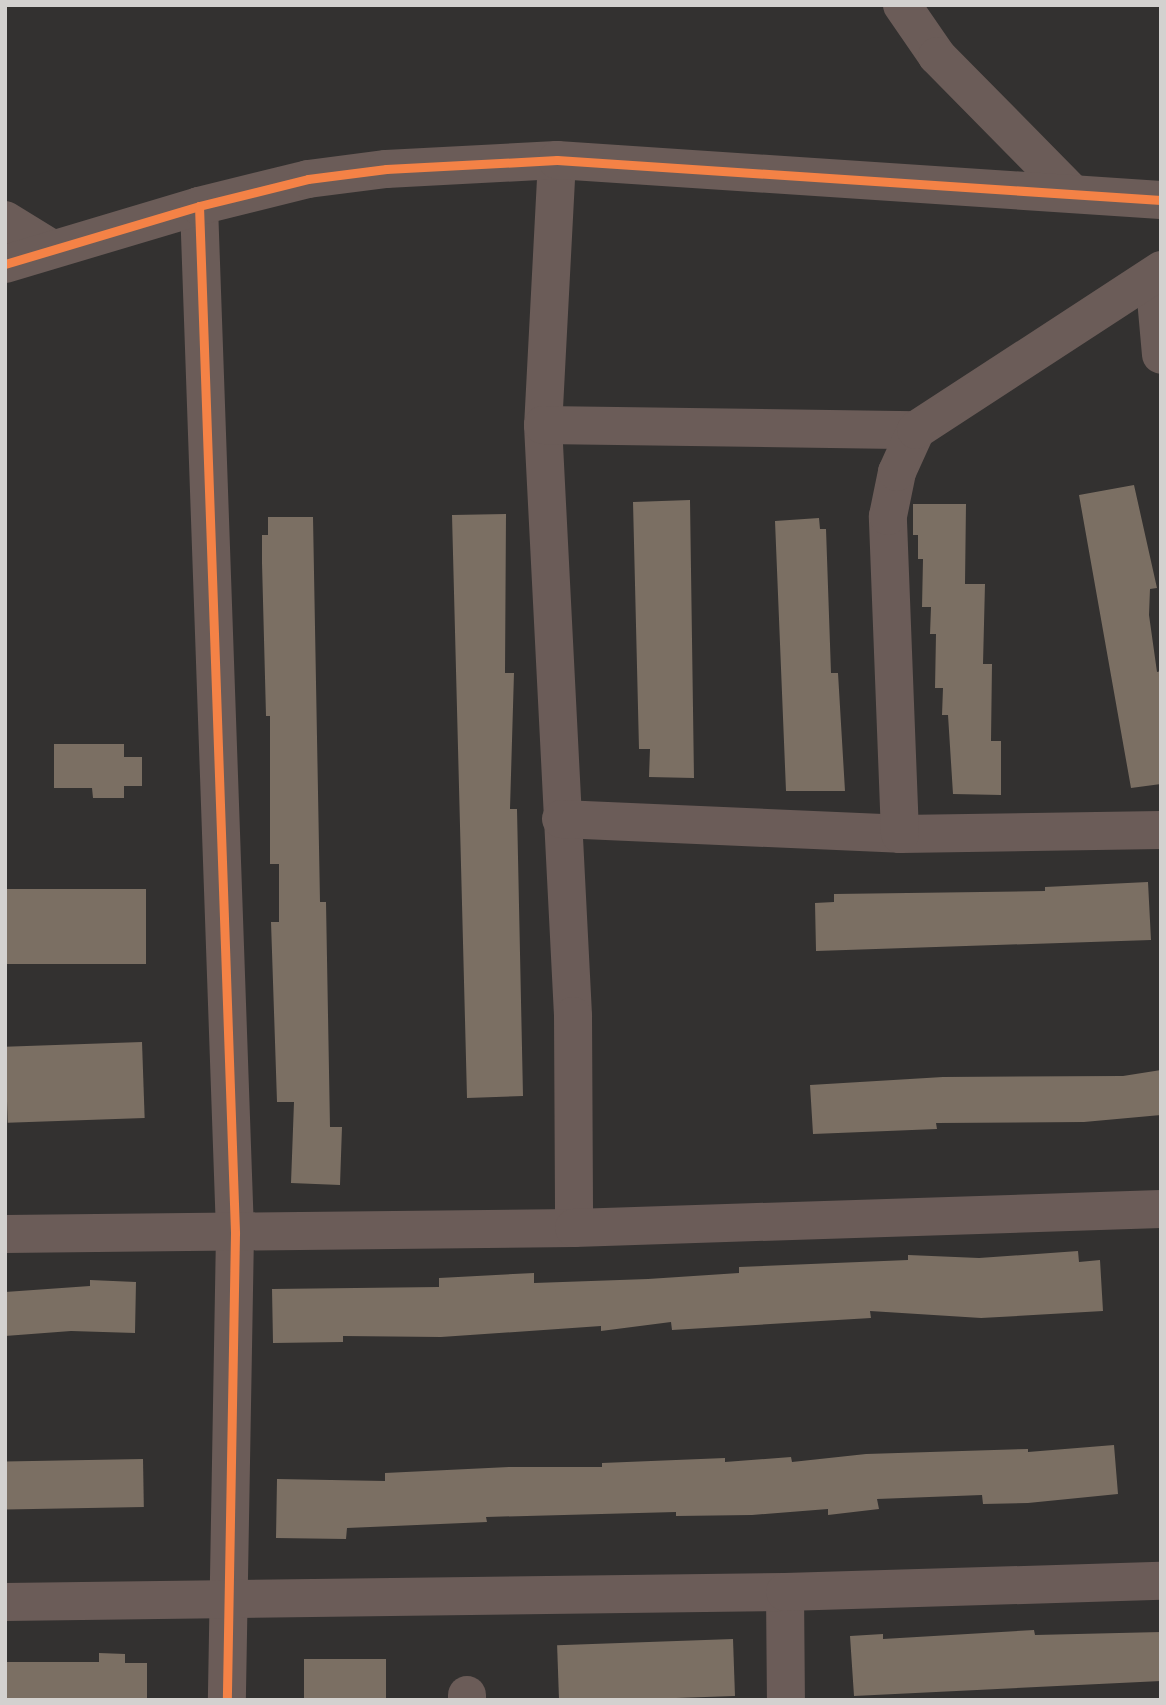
<!DOCTYPE html>
<style>
body{margin:0}
#map{position:relative;width:1166px;height:1705px;overflow:hidden;background:#333130;font-family:Signika,sans-serif}
div>[style]{position:absolute}
.building>*{inset:0;background:#7b6f63;transform-origin:0 0}
.minor>*{height:38px;margin:-19px;padding:0 19px;transform-origin:19px;border-radius:19px;background:#6b5c58}
.cycleway>*{height:9px;margin:-4.5px;padding:0 4.5px;transform-origin:4.5px;border-radius:4.5px;background:#f48246}
span{translate:-50% -50%;white-space:nowrap;text-align:center;line-height:1.15;-webkit-text-stroke:7px #1b1a19;paint-order:stroke}
.frame{position:absolute;inset:0;border:7px solid #d3d1cf;pointer-events:none}
</style>
<div id="map">
<div class="building">
<i style="clip-path:polygon(1134px 485px,1157px 588px,1150px 589px,1149px 615px,1157px 672px,1161px 671px,1161px 784px,1131px 788px,1079px 495px)"></i>
<i style="clip-path:polygon(690px 500px,694px 778px,649px 777px,650px 749px,639px 749px,633px 502px)"></i>
<i style="clip-path:polygon(913px 504px,966px 504px,965px 584px,985px 584px,983px 664px,992px 664px,991px 741px,1001px 741px,1001px 795px,953px 794px,948px 715px,942px 715px,943px 688px,935px 688px,936px 634px,930px 634px,931px 607px,922px 607px,923px 559px,918px 559px,918px 535px,913px 535px)"></i>
<i style="clip-path:polygon(506px 514px,505px 673px,514px 673px,510px 809px,517px 809px,523px 1096px,467px 1098px,452px 515px)"></i>
<i style="clip-path:polygon(268px 517px,313px 517px,320px 902px,326px 902px,330px 1127px,342px 1127px,340px 1185px,291px 1183px,294px 1102px,277px 1102px,271px 922px,279px 922px,279px 864px,270px 864px,270px 716px,266px 716px,262px 563px,262px 535px,268px 535px)"></i>
<i style="clip-path:polygon(819px 518px,820px 529px,826px 529px,831px 673px,838px 673px,845px 791px,786px 791px,775px 521px)"></i>
<i style="clip-path:polygon(54px 744px,124px 744px,124px 757px,142px 757px,142px 786px,124px 786px,124px 798px,93px 798px,92px 788px,54px 788px)"></i>
<i style="clip-path:polygon(1148px 882px,1151px 940px,816px 951px,815px 903px,834px 902px,834px 894px,1045px 891px,1045px 887px)"></i>
<i style="left:5px;top:889px;width:141px;height:75px"></i>
<i style="left:142px;top:1042px;width:76px;height:137px;rotate:88deg"></i>
<i style="clip-path:polygon(1161px 1070px,1161px 1115px,1084px 1122px,936px 1123px,937px 1129px,813px 1134px,810px 1085px,943px 1077px,1123px 1076px)"></i>
<i style="clip-path:polygon(1078px 1251px,1079px 1262px,1100px 1260px,1103px 1311px,981px 1318px,870px 1311px,871px 1318px,672px 1330px,671px 1322px,601px 1331px,601px 1326px,441px 1337px,343px 1336px,343px 1342px,273px 1343px,272px 1289px,439px 1287px,439px 1278px,534px 1273px,534px 1283px,648px 1279px,739px 1273px,739px 1267px,908px 1260px,908px 1255px,979px 1258px)"></i>
<i style="clip-path:polygon(90px 1280px,136px 1282px,135px 1333px,71px 1331px,5px 1336px,5px 1292px,90px 1286px)"></i>
<i style="clip-path:polygon(1114px 1445px,1118px 1494px,1028px 1503px,983px 1504px,982px 1495px,877px 1499px,879px 1509px,828px 1515px,828px 1509px,752px 1515px,676px 1516px,676px 1512px,486px 1517px,487px 1522px,347px 1528px,346px 1539px,276px 1538px,277px 1479px,385px 1481px,385px 1473px,509px 1467px,602px 1467px,602px 1463px,725px 1458px,725px 1462px,791px 1457px,792px 1462px,866px 1454px,1028px 1449px,1028px 1452px)"></i>
<i style="left:143px;top:1459px;width:48px;height:138px;rotate:89deg"></i>
<i style="clip-path:polygon(1034px 1630px,1035px 1635px,1161px 1632px,1161px 1681px,854px 1696px,850px 1636px,883px 1634px,883px 1639px)"></i>
<i style="left:733px;top:1639px;width:57px;height:176px;rotate:88deg"></i>
<i style="clip-path:polygon(99px 1653px,125px 1654px,125px 1663px,147px 1663px,147px 1700px,5px 1700px,5px 1662px,99px 1662px)"></i>
<i style="left:304px;top:1659px;width:82px;height:41px"></i>
</div>
<div class="minor">
<i style="left:902px;top:5px;width:62px;rotate:55.5deg"></i>
<i style="left:937px;top:56px;width:191px;rotate:45.4deg"></i>
<i style="left:557px;top:160px;width:265px;rotate:93deg"></i>
<i style="left:543px;top:425px;width:592px;rotate:87.09deg"></i>
<i style="left:573px;top:1016px;width:212px;rotate:89.7deg"></i>
<i style="left:199px;top:206px;width:1028px;rotate:87.99deg"></i>
<i style="left:235px;top:1233px;width:467px;rotate:91deg"></i>
<i style="left:5px;top:220px;width:52px;rotate:31.5deg"></i>
<i style="left:5px;top:264px;width:202px;rotate:-16.6deg"></i>
<i style="left:199px;top:206px;width:112px;rotate:-13.9deg"></i>
<i style="left:308px;top:179px;width:79px;rotate:-7.3deg"></i>
<i style="left:386px;top:169px;width:171px;rotate:-3deg"></i>
<i style="left:557px;top:160px;width:605px;rotate:3.79deg"></i>
<i style="left:1154px;top:276px;width:79px;rotate:84.9deg"></i>
<i style="left:543px;top:425px;width:373px;rotate:0.8deg"></i>
<i style="left:561px;top:819px;width:339px;rotate:2.5deg"></i>
<i style="left:900px;top:834px;width:261px;rotate:-0.9deg"></i>
<i style="left:900px;top:834px;width:318px;rotate:-92.2deg"></i>
<i style="left:888px;top:516px;width:45px;rotate:-78.4deg"></i>
<i style="left:897px;top:472px;width:46px;rotate:-65.7deg"></i>
<i style="left:916px;top:430px;width:293px;rotate:-33.1deg"></i>
<i style="left:5px;top:1234px;width:569px;rotate:-0.6deg"></i>
<i style="left:574px;top:1228px;width:587px;rotate:-1.85deg"></i>
<i style="left:785px;top:1592px;width:108px;rotate:89.5deg"></i>
<i style="left:5px;top:1602px;width:780px;rotate:-0.73deg"></i>
<i style="left:785px;top:1592px;width:376px;rotate:-1.7deg"></i>
<i style="left:467px;top:1695px;width:5px;rotate:90deg"></i>
</div>
<div class="cycleway">
<i style="left:199px;top:206px;width:1028px;rotate:87.99deg"></i>
<i style="left:235px;top:1233px;width:467px;rotate:91deg"></i>
<i style="left:5px;top:264px;width:202px;rotate:-16.6deg"></i>
<i style="left:199px;top:206px;width:112px;rotate:-13.9deg"></i>
<i style="left:308px;top:179px;width:79px;rotate:-7.3deg"></i>
<i style="left:386px;top:169px;width:171px;rotate:-3deg"></i>
<i style="left:557px;top:160px;width:605px;rotate:3.79deg"></i>
</div>
<div class="frame"></div>
</div>
